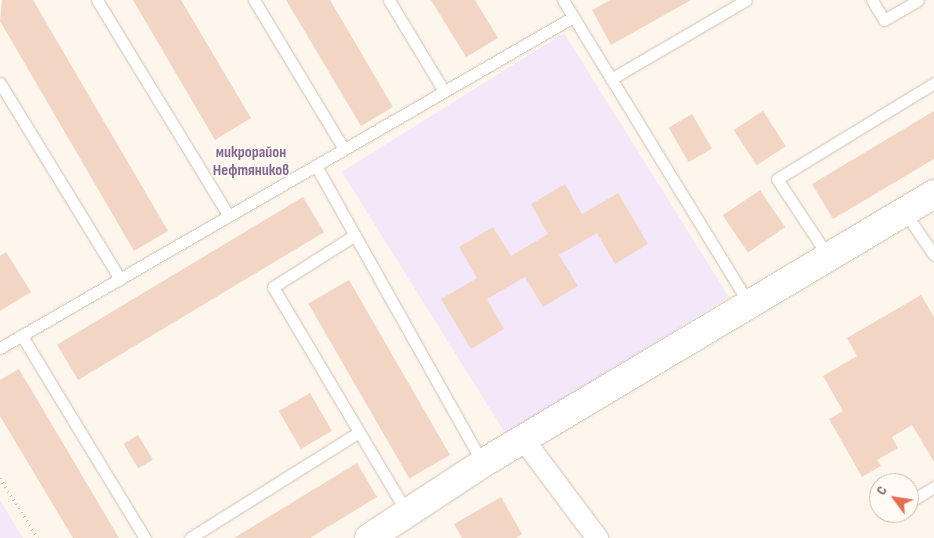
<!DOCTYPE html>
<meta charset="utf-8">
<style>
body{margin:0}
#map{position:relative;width:934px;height:538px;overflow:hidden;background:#fdf6ec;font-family:"Sofia Sans Condensed",sans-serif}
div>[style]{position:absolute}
.education>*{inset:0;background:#f3e8fa;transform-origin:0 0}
.building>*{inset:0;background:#f3d5c3;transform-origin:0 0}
.path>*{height:3px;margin-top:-1.5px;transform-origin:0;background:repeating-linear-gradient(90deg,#d9b8a5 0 1px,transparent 0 5px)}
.roads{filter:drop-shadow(0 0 1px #d1beb0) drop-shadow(0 0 1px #d1beb0)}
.service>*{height:11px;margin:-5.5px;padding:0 5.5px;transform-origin:5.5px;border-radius:5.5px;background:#fff}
.minor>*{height:21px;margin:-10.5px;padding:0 10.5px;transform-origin:10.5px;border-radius:10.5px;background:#fff}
.tertiary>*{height:28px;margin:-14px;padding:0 14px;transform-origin:14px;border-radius:14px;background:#fff}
span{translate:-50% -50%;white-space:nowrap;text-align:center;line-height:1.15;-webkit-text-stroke:4px #fffaf3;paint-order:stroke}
.neighbourhood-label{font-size:16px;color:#846695;font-weight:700}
.north{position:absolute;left:869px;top:473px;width:50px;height:50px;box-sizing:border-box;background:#fffaf3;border:1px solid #cabbb1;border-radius:50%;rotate:301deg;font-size:14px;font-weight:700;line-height:20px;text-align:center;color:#7a5c4d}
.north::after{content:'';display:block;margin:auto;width:18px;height:22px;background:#e76f51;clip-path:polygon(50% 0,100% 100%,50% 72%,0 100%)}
</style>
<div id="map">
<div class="education">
<i style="left:564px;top:33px;width:311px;height:262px;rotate:58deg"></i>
<i style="clip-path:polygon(0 500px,23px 538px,0 538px)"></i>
</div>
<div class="building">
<i style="clip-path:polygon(2px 0,33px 0,168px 231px,134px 251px,0 21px)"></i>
<i style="clip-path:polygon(133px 0,181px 0,251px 118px,215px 140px)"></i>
<i style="clip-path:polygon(286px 0,330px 0,393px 107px,361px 126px)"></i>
<i style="clip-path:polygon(431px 0,475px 0,498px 38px,466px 57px)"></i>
<i style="clip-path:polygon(610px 0,691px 0,611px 45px,592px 10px)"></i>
<i style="left:763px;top:111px;width:42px;height:35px;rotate:57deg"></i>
<i style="clip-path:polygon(934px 111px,934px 159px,833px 219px,812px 184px)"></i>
<i style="left:692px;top:114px;width:40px;height:27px;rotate:60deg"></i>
<i style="clip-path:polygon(565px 184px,582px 214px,618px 193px,648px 244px,615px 264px,597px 233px,559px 255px,578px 286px,543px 307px,525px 277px,487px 299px,504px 329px,471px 349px,441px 299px,477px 278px,459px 247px,493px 227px,511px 256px,548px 234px,531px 204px)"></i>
<i style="left:760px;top:190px;width:45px;height:45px;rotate:56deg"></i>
<i style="left:303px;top:197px;width:41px;height:287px;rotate:59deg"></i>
<i style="clip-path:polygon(6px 252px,31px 292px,0 311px,0 256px)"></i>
<i style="left:349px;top:280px;width:202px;height:47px;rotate:60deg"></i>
<i style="clip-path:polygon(921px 295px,934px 317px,934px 462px,912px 425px,892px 437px,898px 448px,877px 460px,881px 466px,862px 477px,829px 419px,843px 411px,823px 376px,857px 356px,847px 338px)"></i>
<i style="clip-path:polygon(19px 369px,119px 538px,73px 538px,0 416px,0 380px)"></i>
<i style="left:310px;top:393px;width:44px;height:36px;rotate:60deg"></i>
<i style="left:138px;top:435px;width:29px;height:17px;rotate:59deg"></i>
<i style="clip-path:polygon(357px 463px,377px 497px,310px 538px,234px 538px)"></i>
<i style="clip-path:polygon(501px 497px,522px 534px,516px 538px,462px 538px,454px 524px)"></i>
</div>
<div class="path">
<i style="left:0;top:478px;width:71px;rotate:57.7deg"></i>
</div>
<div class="roads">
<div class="service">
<i style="left:97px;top:0;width:253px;rotate:58.6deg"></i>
<i style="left:254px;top:0;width:174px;rotate:58.9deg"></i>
<i style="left:389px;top:0;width:106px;rotate:58.9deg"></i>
<i style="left:563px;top:0;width:356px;rotate:58.5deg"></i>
<i style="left:872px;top:0;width:23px;rotate:59deg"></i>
<i style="left:884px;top:20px;width:39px;rotate:-30deg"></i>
<i style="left:611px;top:79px;width:156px;rotate:-30.3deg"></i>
<i style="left:0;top:83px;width:230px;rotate:58.5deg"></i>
<i style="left:316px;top:166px;width:341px;rotate:60.7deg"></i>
<i style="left:904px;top:211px;width:53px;rotate:55.7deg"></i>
<i style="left:355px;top:235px;width:97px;rotate:147.6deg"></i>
<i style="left:273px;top:287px;width:263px;rotate:59.3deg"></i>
<i style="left:828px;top:256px;width:92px;rotate:-123.5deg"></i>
<i style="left:777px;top:179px;width:184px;rotate:-31.4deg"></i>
<i style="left:22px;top:336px;width:237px;rotate:58.7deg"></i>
<i style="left:0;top:348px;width:662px;rotate:-30.01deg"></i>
<i style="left:913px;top:500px;width:25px;rotate:-32deg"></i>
<i style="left:190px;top:538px;width:199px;rotate:-32.1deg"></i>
</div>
<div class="minor">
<i style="left:523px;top:439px;width:124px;rotate:53.2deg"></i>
</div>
<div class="tertiary">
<i style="left:369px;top:538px;width:136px;rotate:-33.3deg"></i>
<i style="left:483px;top:463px;width:525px;rotate:-30.81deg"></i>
</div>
</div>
<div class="neighbourhood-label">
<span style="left:251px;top:162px">микрорайон<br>Нефтяников</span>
</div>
<div class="north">С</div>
</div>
